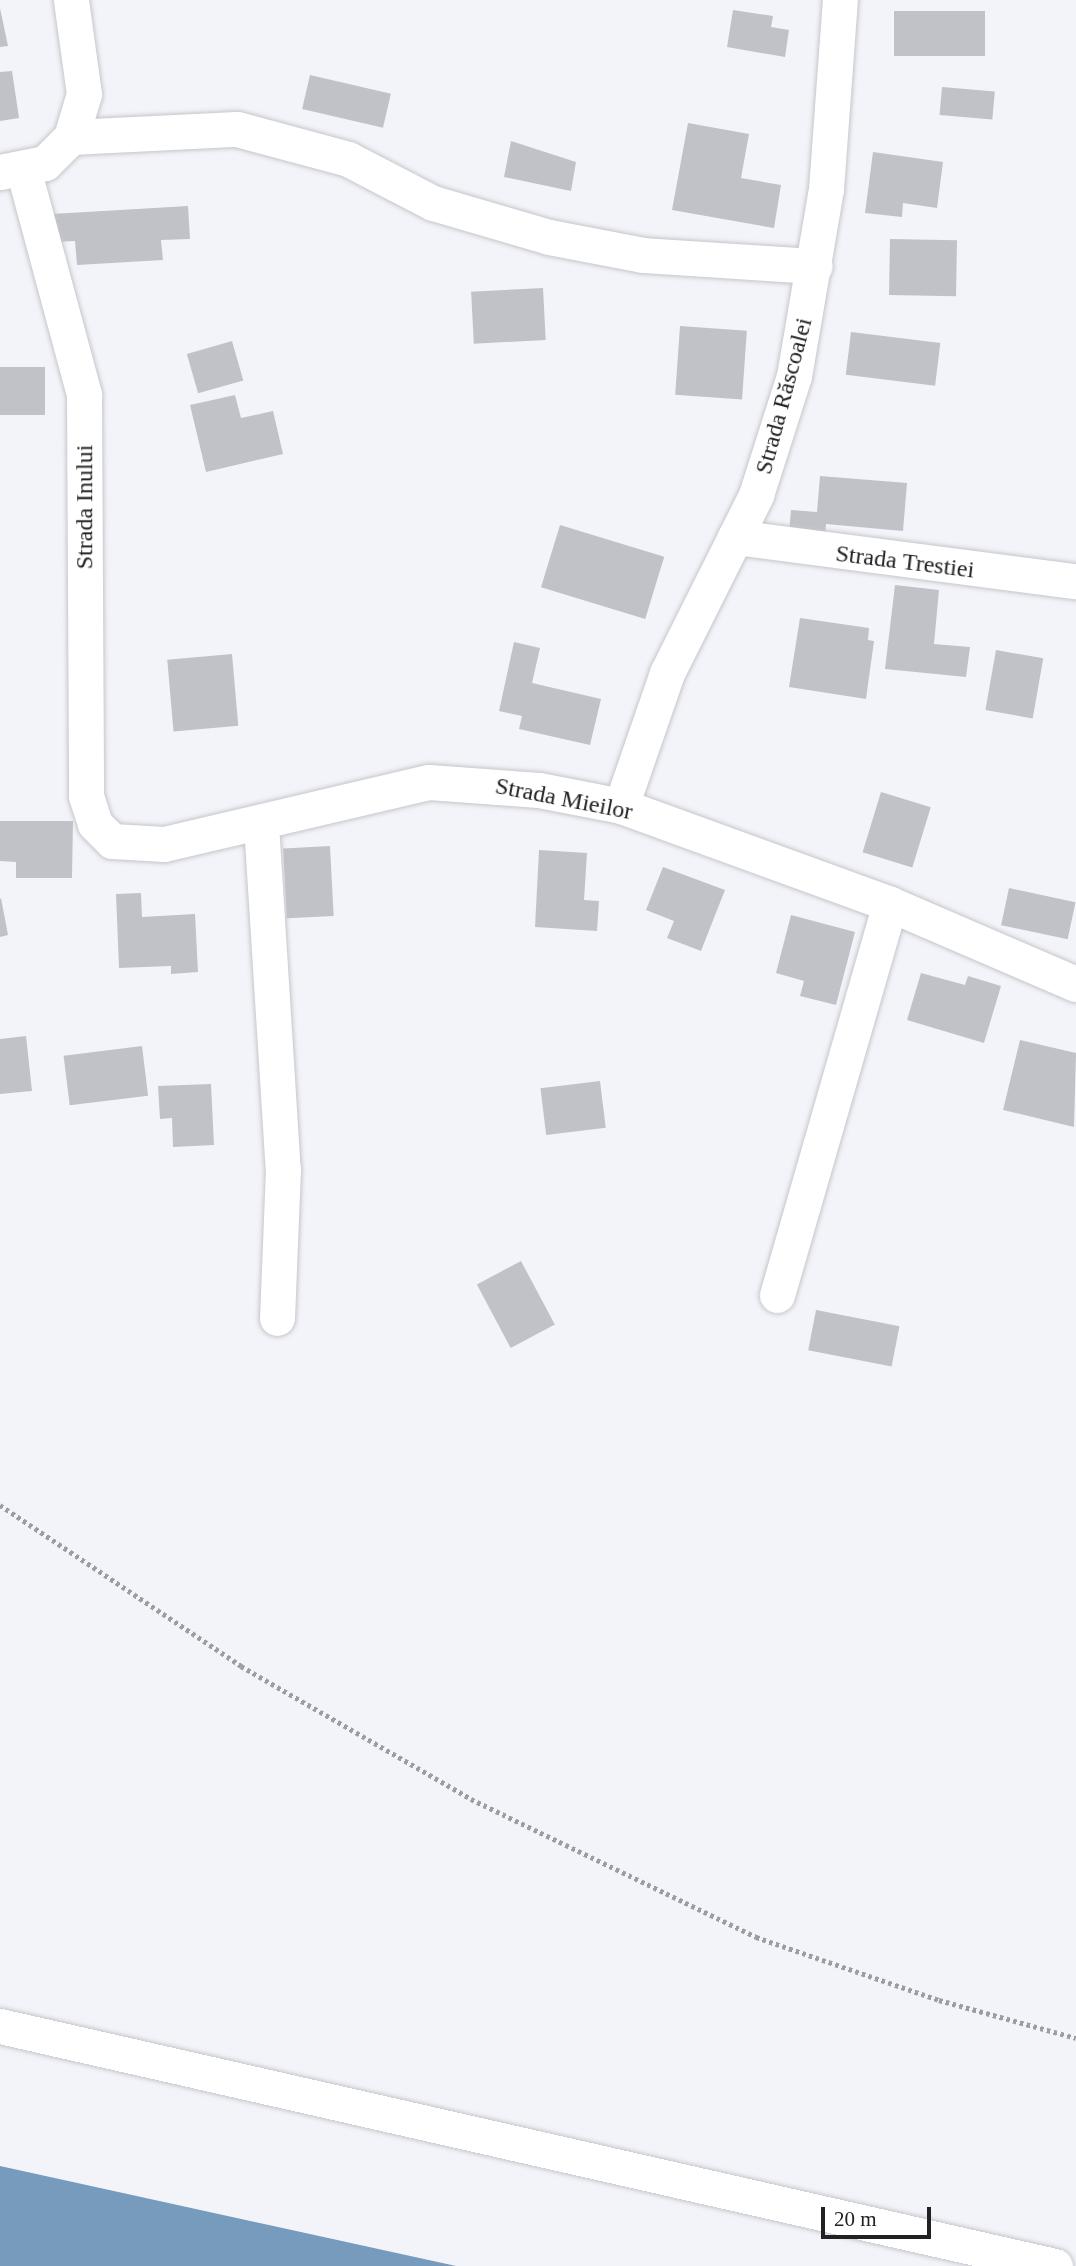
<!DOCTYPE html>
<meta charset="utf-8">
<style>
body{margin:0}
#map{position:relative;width:1076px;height:2266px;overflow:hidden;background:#f3f4f9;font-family:"Times New Roman",serif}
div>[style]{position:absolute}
.water>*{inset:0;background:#779bbc}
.building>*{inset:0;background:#c1c2c7;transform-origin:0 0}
.path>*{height:4.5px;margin-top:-2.25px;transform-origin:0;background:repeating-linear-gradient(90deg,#9c9da1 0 3.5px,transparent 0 7px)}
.roads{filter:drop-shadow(0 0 2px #c5c6cb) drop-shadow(0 0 2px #c5c6cb)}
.minor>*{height:35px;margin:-17.5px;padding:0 17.5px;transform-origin:17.5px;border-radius:17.5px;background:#fff}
span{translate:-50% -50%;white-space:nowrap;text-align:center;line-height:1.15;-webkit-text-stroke:7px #fff;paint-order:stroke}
.street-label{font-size:24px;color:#212123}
.scale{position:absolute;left:821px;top:2207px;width:110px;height:32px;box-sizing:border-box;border:4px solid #212123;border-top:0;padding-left:9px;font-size:21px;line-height:24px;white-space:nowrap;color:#212123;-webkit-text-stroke:5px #fff;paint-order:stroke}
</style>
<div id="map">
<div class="water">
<i style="clip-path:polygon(0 2166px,456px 2266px,0 2266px)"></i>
</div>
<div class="building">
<i style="clip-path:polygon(0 8px,8px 46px,0 47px)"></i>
<i style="clip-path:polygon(733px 10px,773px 16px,771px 27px,789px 30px,785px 57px,727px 47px)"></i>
<i style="left:894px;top:11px;width:91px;height:45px"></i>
<i style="clip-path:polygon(12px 71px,19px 118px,0 121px,0 72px)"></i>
<i style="left:310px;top:75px;width:83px;height:35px;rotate:13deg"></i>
<i style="left:942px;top:87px;width:53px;height:28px;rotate:5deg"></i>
<i style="clip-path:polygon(688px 123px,749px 134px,741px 178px,781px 185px,774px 228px,672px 210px)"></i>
<i style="clip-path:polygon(511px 141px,576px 162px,571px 191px,504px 177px)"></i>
<i style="clip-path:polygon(873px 152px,943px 162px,937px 208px,903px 203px,902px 217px,865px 213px)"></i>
<i style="clip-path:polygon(188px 206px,190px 239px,161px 240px,163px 260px,77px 265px,75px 241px,53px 242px,52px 214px)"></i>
<i style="left:890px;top:239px;width:67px;height:56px;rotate:1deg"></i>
<i style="left:543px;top:288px;width:52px;height:72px;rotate:87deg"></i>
<i style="left:680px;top:326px;width:67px;height:69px;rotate:4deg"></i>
<i style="left:851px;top:332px;width:90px;height:43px;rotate:7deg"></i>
<i style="left:232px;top:341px;width:41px;height:47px;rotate:74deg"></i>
<i style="left:45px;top:367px;width:48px;height:45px;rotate:90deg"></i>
<i style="clip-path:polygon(235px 395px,241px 418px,273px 411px,283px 454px,206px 472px,190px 405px)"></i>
<i style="clip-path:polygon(820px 476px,907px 483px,903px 531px,826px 524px,825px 536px,789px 533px,791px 510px,817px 512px)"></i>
<i style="left:560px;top:525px;width:109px;height:65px;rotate:17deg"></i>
<i style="clip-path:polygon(895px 585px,939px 590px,934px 644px,970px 647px,966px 677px,885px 669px)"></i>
<i style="clip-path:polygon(800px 618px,869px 628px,868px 640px,874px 641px,866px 699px,789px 687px)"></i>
<i style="clip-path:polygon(514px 642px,540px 648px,532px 683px,601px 699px,590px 745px,519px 729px,522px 716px,499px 711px)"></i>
<i style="left:996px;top:650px;width:48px;height:61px;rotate:10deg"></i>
<i style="left:232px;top:654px;width:72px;height:65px;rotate:85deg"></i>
<i style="left:881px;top:792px;width:52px;height:63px;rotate:17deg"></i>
<i style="clip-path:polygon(0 821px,73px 821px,72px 878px,16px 878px,16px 862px,0 861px)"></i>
<i style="left:330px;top:846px;width:70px;height:47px;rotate:87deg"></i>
<i style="clip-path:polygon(539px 850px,587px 853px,584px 900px,599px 901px,597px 931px,535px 927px)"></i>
<i style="clip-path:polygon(663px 867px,725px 890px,701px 951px,667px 938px,674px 921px,646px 910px)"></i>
<i style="left:1009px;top:888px;width:68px;height:38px;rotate:12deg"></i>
<i style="clip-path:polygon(141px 893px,142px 917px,195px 914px,198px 972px,171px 974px,171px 966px,119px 968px,116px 894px)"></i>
<i style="clip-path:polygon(1px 898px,8px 935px,0 937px,0 899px)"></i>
<i style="clip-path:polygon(791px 915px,855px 932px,836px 1005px,800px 996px,804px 981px,776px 973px)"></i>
<i style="clip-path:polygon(921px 973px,965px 985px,968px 976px,1001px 986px,984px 1043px,907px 1020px)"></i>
<i style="clip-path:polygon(26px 1036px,32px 1091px,0 1094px,0 1039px)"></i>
<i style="clip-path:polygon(1020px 1040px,1076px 1053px,1074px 1127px,1003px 1110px)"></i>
<i style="left:142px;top:1046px;width:50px;height:79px;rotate:83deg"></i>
<i style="left:600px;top:1081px;width:47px;height:60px;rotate:83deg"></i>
<i style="clip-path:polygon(211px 1084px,214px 1145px,173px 1147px,172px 1118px,160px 1119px,158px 1086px)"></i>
<i style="left:521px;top:1261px;width:72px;height:50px;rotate:62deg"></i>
<i style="left:816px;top:1310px;width:85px;height:41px;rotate:11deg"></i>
</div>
<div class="path">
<i style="left:0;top:1505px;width:290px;rotate:33.7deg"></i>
<i style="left:241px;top:1666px;width:266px;rotate:30deg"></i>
<i style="left:471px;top:1799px;width:317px;rotate:25.8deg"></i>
<i style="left:756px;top:1937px;width:194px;rotate:19deg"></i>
<i style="left:939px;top:2000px;width:142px;rotate:15.5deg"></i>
</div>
<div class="roads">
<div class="minor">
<i style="left:71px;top:137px;width:166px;rotate:-2.8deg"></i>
<i style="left:237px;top:129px;width:115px;rotate:15.1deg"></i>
<i style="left:348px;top:159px;width:96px;rotate:27.4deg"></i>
<i style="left:433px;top:203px;width:121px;rotate:16.3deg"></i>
<i style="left:549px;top:237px;width:96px;rotate:10.8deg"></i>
<i style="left:643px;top:255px;width:172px;rotate:3.7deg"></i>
<i style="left:0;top:172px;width:46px;rotate:-11.3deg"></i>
<i style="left:45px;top:163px;width:37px;rotate:-45deg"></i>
<i style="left:71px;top:137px;width:45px;rotate:-73.2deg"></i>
<i style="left:84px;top:94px;width:95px;rotate:-97.9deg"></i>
<i style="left:24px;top:172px;width:231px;rotate:74.9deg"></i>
<i style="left:84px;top:395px;width:401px;rotate:89.7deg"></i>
<i style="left:86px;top:796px;width:29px;rotate:72deg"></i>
<i style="left:95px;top:824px;width:24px;rotate:45deg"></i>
<i style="left:112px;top:841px;width:52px;rotate:3.3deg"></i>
<i style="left:164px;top:844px;width:272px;rotate:-13.2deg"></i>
<i style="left:429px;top:782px;width:110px;rotate:4.2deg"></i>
<i style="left:539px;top:790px;width:84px;rotate:11deg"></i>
<i style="left:621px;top:806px;width:286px;rotate:20deg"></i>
<i style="left:890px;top:904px;width:202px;rotate:23.3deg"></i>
<i style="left:735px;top:537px;width:344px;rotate:7.4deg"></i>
<i style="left:621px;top:806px;width:141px;rotate:-70.9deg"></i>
<i style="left:667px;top:673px;width:199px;rotate:-63.4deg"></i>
<i style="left:756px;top:495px;width:125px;rotate:-72.3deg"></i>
<i style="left:794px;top:376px;width:190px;rotate:-80.3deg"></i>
<i style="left:826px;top:189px;width:190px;rotate:-85.8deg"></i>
<i style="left:261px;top:824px;width:346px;rotate:86.4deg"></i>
<i style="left:283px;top:1169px;width:149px;rotate:92.3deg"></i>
<i style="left:777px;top:1295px;width:407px;rotate:-73.9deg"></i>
<i style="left:0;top:2026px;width:1082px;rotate:12.82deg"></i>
</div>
</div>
<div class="street-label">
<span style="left:784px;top:396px;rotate:-75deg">Strada Răscoalei</span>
<span style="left:85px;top:507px;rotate:-90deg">Strada Inului</span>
<span style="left:905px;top:562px;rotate:7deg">Strada Trestiei</span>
<span style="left:564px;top:799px;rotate:11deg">Strada Mieilor</span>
</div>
<div class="scale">20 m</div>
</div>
